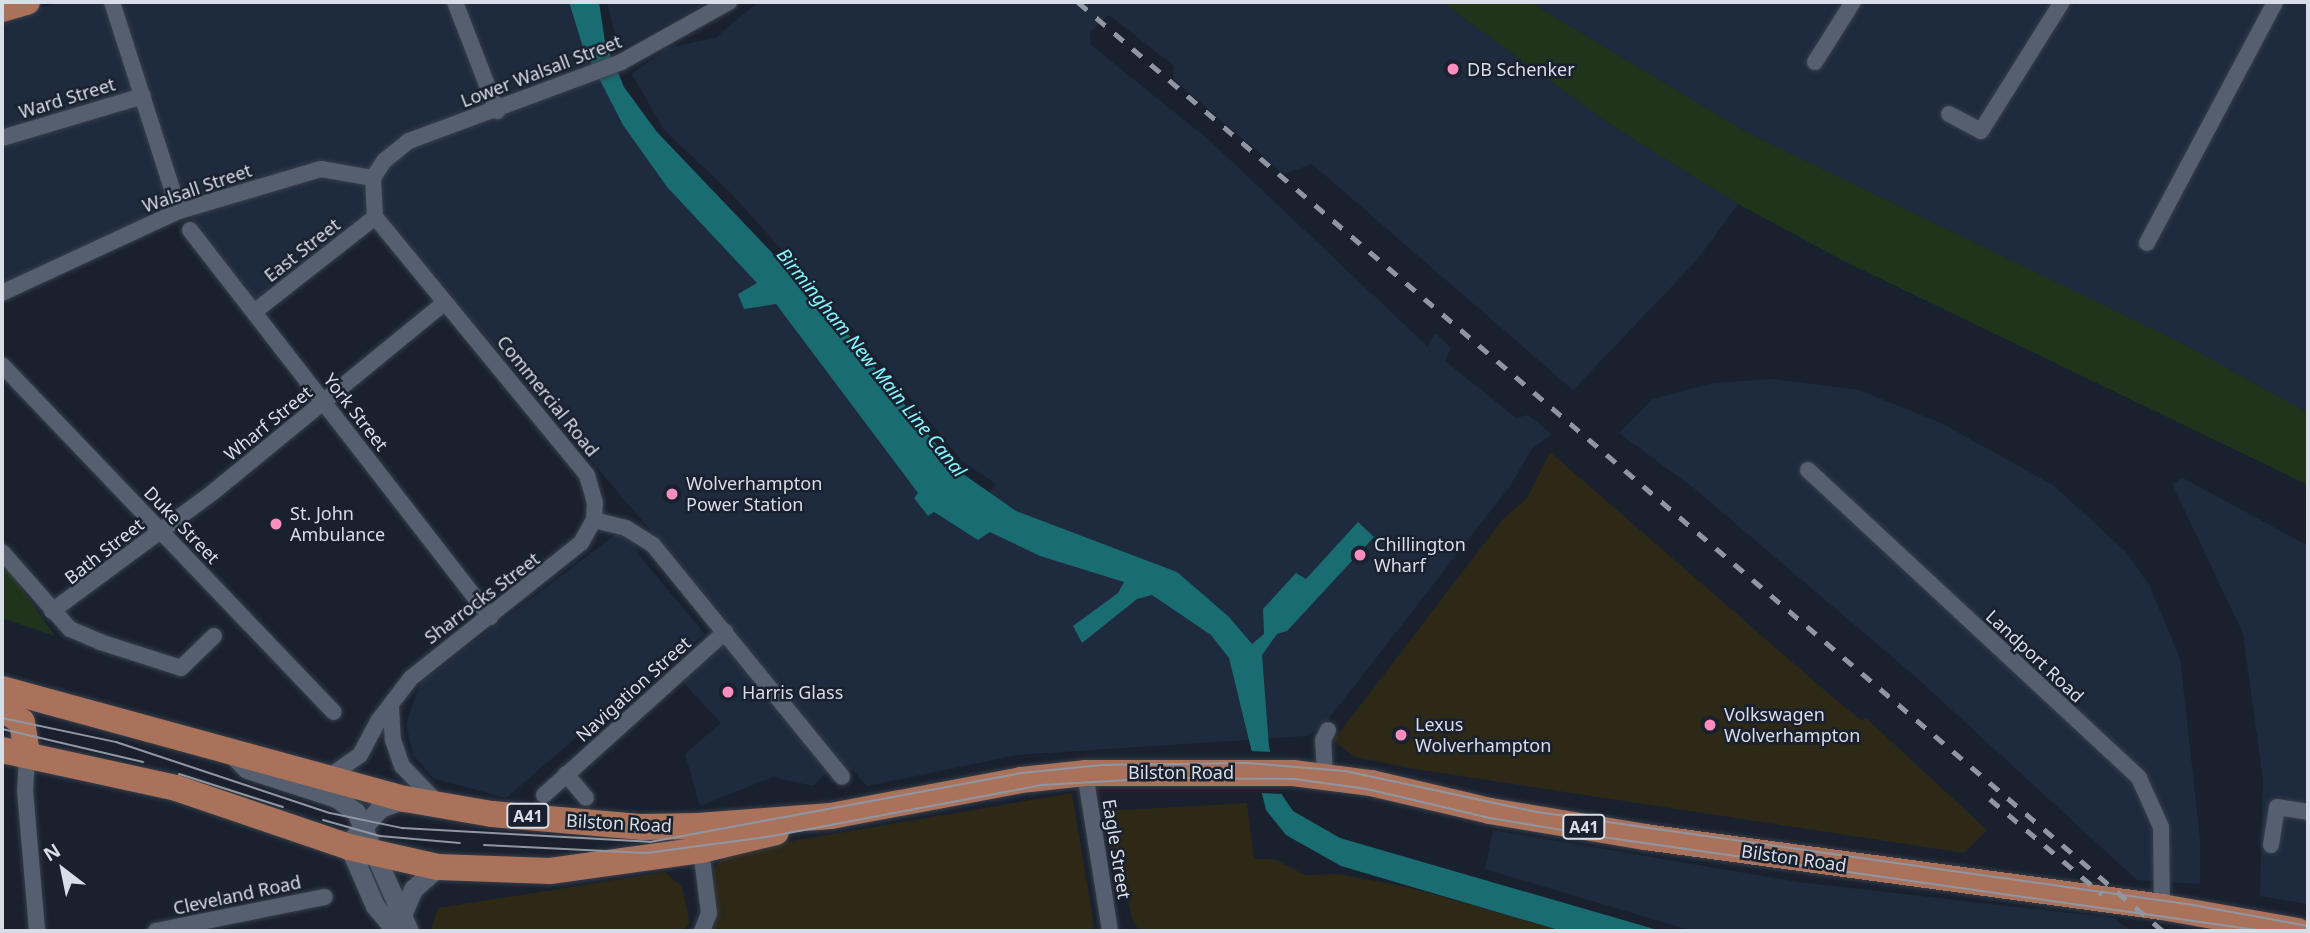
<!DOCTYPE html>
<style>
body{margin:0}
#map{position:relative;width:2310px;height:933px;overflow:hidden;background:#19212f;font-family:"Noto Sans",sans-serif}
div>[style]{position:absolute}
.commercial>*{inset:0;background:#2e2817}
.built>*{inset:0;background:#1e2b3e}
.green>*{inset:0;background:#20341b}
.water>*{inset:0;background:#196c71}
.pier>*{inset:0;background:#19212f}
.roads{filter:drop-shadow(0 0 2px #373e49) drop-shadow(0 0 2px #373e49)}
.minor>*{height:16px;margin:-8px;padding:0 8px;transform-origin:8px;border-radius:8px;background:#555f6f}
.tertiary>*{height:19px;margin:-9.5px;padding:0 9.5px;transform-origin:9.5px;border-radius:9.5px;background:#555f6f}
.trunk>*{height:26px;margin:-13px;padding:0 13px;transform-origin:13px;border-radius:13px;background:#aa725b}
.tram>*{height:2px;margin:-1px;padding:0 1px;transform-origin:1px;border-radius:1px;background:#9097a2}
.rail>*{height:4.5px;margin-top:-2.25px;transform-origin:0;background:repeating-linear-gradient(90deg,#9097a2 0 12px,transparent 0 24px)}
.dots>*{width:19px;height:19px;translate:-50% -50%;box-sizing:border-box;border:4px solid #19212f;border-radius:50%}
span{translate:-50% -50%;white-space:nowrap;text-align:center;line-height:1.15;-webkit-text-stroke:5px #19212f;paint-order:stroke}
.shield-label span{padding:2px 5px;background:#19212f;border:2px solid;border-radius:5px;-webkit-text-stroke-width:0}
.shield-label{font-size:16px;color:#d8dee8;font-weight:700}
.poi-label{font-size:18px;color:#d8dee8}
.left{translate:0 -50%;text-align:left}
.street-label{font-size:18px;color:#d8dee8}
.water-label{font-size:19px;color:#83f6fe;font-style:italic}
.frame{position:absolute;inset:0;border:4px solid #d8dee8;pointer-events:none}
.north{position:absolute;left:28px;top:835px;width:70px;height:70px;-webkit-text-stroke:5px #19212f;paint-order:stroke;rotate:328deg;font-size:19px;font-weight:700;line-height:28px;text-align:center;color:#d8dee8}
.north::after{content:'';display:block;margin:auto;width:24px;height:32px;background:#d8dee8;clip-path:polygon(50% 0,100% 100%,50% 72%,0 100%)}
</style>
<div id="map">
<div class="commercial">
<i style="clip-path:polygon(1550px 452px,1830px 695px,1862px 721px,1866px 718px,1987px 830px,1964px 853px,1415px 769px,1355px 757px,1333px 741px,1503px 519px,1527px 498px)"></i>
<i style="clip-path:polygon(1072px 793px,1095px 931px,711px 931px,715px 925px,714px 869px,727px 852px)"></i>
<i style="clip-path:polygon(1247px 803px,1254px 859px,1274px 859px,1305px 875px,1339px 874px,1411px 888px,1562px 931px,1139px 931px,1132px 918px,1119px 861px,1109px 852px,1105px 811px)"></i>
<i style="clip-path:polygon(665px 872px,682px 887px,690px 923px,683px 931px,431px 931px,438px 908px)"></i>
</div>
<div class="built">
<i style="clip-path:polygon(61px 2px,569px 2px,623px 125px,667px 187px,758px 284px,753px 289px,776px 304px,918px 493px,914px 498px,928px 516px,933px 512px,959px 528px,996px 484px,962px 461px,850px 325px,728px 190px,664px 130px,632px 74px,667px 48px,715px 38px,758px 2px,1442px 2px,1611px 125px,1738px 204px,1697px 260px,1573px 390px,1312px 164px,1284px 174px,1173px 79px,1174px 66px,1109px 15px,1090px 32px,1091px 45px,1210px 141px,1427px 346px,1435px 333px,1451px 348px,1445px 361px,1516px 418px,1528px 415px,1552px 434px,1532px 449px,1510px 486px,1323px 726px,1306px 736px,1017px 755px,867px 786px,852px 769px,833px 783px,825px 774px,813px 786px,773px 777px,700px 806px,685px 754px,721px 723px,679px 678px,737px 632px,379px 211px,255px 306px,202px 237px,182px 202px,2px 286px,2px 18px)"></i>
<i style="clip-path:polygon(607px 2px,709px 2px,619px 49px)"></i>
<i style="clip-path:polygon(1530px 2px,2308px 2px,2308px 413px,2180px 342px,1746px 132px)"></i>
<i style="clip-path:polygon(1773px 379px,1859px 390px,1941px 423px,2053px 485px,2125px 551px,2149px 585px,2180px 658px,2200px 839px,2200px 884px,2137px 880px,1917px 678px,1695px 489px,1619px 433px,1653px 399px,1713px 383px)"></i>
<i style="clip-path:polygon(2183px 478px,2308px 546px,2308px 904px,2260px 896px,2263px 780px,2243px 633px,2172px 484px)"></i>
<i style="clip-path:polygon(615px 535px,631px 538px,642px 559px,705px 634px,624px 696px,506px 798px,433px 778px,413px 755px,406px 724px,421px 682px)"></i>
<i style="clip-path:polygon(1493px 830px,1798px 882px,2114px 918px,2131px 931px,1693px 931px,1485px 869px)"></i>
</div>
<div class="green">
<i style="clip-path:polygon(1442px 2px,1530px 2px,1746px 132px,2180px 342px,2308px 413px,2308px 485px,1842px 260px,1738px 204px,1611px 125px)"></i>
<i style="clip-path:polygon(2px 563px,10px 572px,55px 636px,2px 618px)"></i>
</div>
<div class="water">
<i style="clip-path:polygon(569px 2px,599px 2px,605px 42px,624px 87px,657px 132px,840px 324px,956px 469px,1016px 511px,1177px 572px,1229px 617px,1252px 644px,1264px 634px,1263px 609px,1296px 573px,1306px 579px,1358px 522px,1374px 537px,1287px 631px,1277px 634px,1262px 655px,1269px 747px,1282px 795px,1293px 811px,1340px 838px,1661px 931px,1562px 931px,1341px 866px,1286px 835px,1266px 810px,1229px 658px,1211px 635px,1152px 595px,1137px 599px,1082px 643px,1073px 626px,1118px 593px,1124px 582px,1040px 556px,990px 532px,978px 540px,934px 512px,928px 516px,914px 498px,918px 493px,776px 304px,744px 309px,738px 294px,757px 283px,667px 187px,623px 125px,583px 47px)"></i>
</div>
<div class="pier">
<i style="clip-path:polygon(1249px 751px,1273px 752px,1285px 794px,1259px 793px)"></i>
</div>
<div class="roads">
<div class="minor">
<i style="left:112px;top:2px;width:219px;rotate:72.2deg"></i>
<i style="left:455px;top:2px;width:117px;rotate:68.9deg"></i>
<i style="left:1815px;top:62px;width:71px;rotate:-57.7deg"></i>
<i style="left:1949px;top:114px;width:36px;rotate:28deg"></i>
<i style="left:1981px;top:131px;width:152px;rotate:-57.9deg"></i>
<i style="left:2px;top:138px;width:147px;rotate:-16.6deg"></i>
<i style="left:373px;top:178px;width:20px;rotate:-57deg"></i>
<i style="left:384px;top:161px;width:32px;rotate:-39deg"></i>
<i style="left:409px;top:141px;width:226px;rotate:-20.4deg"></i>
<i style="left:621px;top:62px;width:124px;rotate:-29.1deg"></i>
<i style="left:190px;top:230px;width:490px;rotate:52.2deg"></i>
<i style="left:2147px;top:243px;width:273px;rotate:-62deg"></i>
<i style="left:2px;top:293px;width:195px;rotate:-24.9deg"></i>
<i style="left:179px;top:211px;width:148px;rotate:-16.5deg"></i>
<i style="left:321px;top:169px;width:53px;rotate:9.8deg"></i>
<i style="left:254px;top:312px;width:154px;rotate:-38.1deg"></i>
<i style="left:2px;top:365px;width:480px;rotate:46.3deg"></i>
<i style="left:1808px;top:470px;width:452px;rotate:42.9deg"></i>
<i style="left:2139px;top:778px;width:54px;rotate:65.8deg"></i>
<i style="left:2161px;top:827px;width:80px;rotate:89.3deg"></i>
<i style="left:594px;top:520px;width:33px;rotate:14deg"></i>
<i style="left:626px;top:528px;width:32px;rotate:32deg"></i>
<i style="left:653px;top:545px;width:299px;rotate:50.8deg"></i>
<i style="left:2px;top:552px;width:103px;rotate:48.6deg"></i>
<i style="left:70px;top:629px;width:33px;rotate:23deg"></i>
<i style="left:100px;top:642px;width:85px;rotate:17.8deg"></i>
<i style="left:181px;top:668px;width:46px;rotate:-44.1deg"></i>
<i style="left:52px;top:611px;width:199px;rotate:-36.4deg"></i>
<i style="left:212px;top:493px;width:301px;rotate:-39.3deg"></i>
<i style="left:391px;top:706px;width:34px;rotate:87deg"></i>
<i style="left:393px;top:740px;width:28px;rotate:71deg"></i>
<i style="left:402px;top:766px;width:47px;rotate:45.9deg"></i>
<i style="left:27px;top:755px;width:35px;rotate:93deg"></i>
<i style="left:25px;top:790px;width:142px;rotate:85.1deg"></i>
<i style="left:1085px;top:773px;width:160px;rotate:81deg"></i>
<i style="left:566px;top:774px;width:31px;rotate:50deg"></i>
<i style="left:1325px;top:776px;width:36px;rotate:-93deg"></i>
<i style="left:1323px;top:740px;width:11px;rotate:-63deg"></i>
<i style="left:327px;top:778px;width:40px;rotate:-34.9deg"></i>
<i style="left:360px;top:755px;width:38px;rotate:-62deg"></i>
<i style="left:378px;top:721px;width:54px;rotate:-52.5deg"></i>
<i style="left:411px;top:678px;width:217px;rotate:-38.5deg"></i>
<i style="left:581px;top:543px;width:26px;rotate:-61deg"></i>
<i style="left:594px;top:520px;width:17px;rotate:-87deg"></i>
<i style="left:595px;top:503px;width:29px;rotate:-106deg"></i>
<i style="left:587px;top:475px;width:334px;rotate:-129.4deg"></i>
<i style="left:375px;top:217px;width:39px;rotate:-93deg"></i>
<i style="left:544px;top:795px;width:244px;rotate:-42deg"></i>
<i style="left:2271px;top:845px;width:38px;rotate:-81deg"></i>
<i style="left:2277px;top:807px;width:31px;rotate:9deg"></i>
<i style="left:701px;top:850px;width:64px;rotate:82.8deg"></i>
<i style="left:709px;top:913px;width:19px;rotate:111deg"></i>
<i style="left:156px;top:931px;width:172px;rotate:-11.4deg"></i>
</div>
<div class="tertiary">
<i style="left:234px;top:756px;width:18px;rotate:45deg"></i>
<i style="left:247px;top:769px;width:94px;rotate:18deg"></i>
<i style="left:336px;top:798px;width:24px;rotate:35deg"></i>
<i style="left:356px;top:812px;width:130px;rotate:66deg"></i>
<i style="left:402px;top:915px;width:28px;rotate:-67deg"></i>
<i style="left:413px;top:889px;width:33px;rotate:-41deg"></i>
<i style="left:396px;top:931px;width:33px;rotate:-130deg"></i>
<i style="left:375px;top:906px;width:68px;rotate:-113.5deg"></i>
<i style="left:348px;top:844px;width:48px;rotate:-48.4deg"></i>
<i style="left:380px;top:808px;width:27px;rotate:-20deg"></i>
</div>
<div class="trunk">
<i style="left:2px;top:9px;width:26px;rotate:-16deg"></i>
<i style="left:2px;top:689px;width:418px;rotate:15.3deg"></i>
<i style="left:405px;top:799px;width:88px;rotate:9.8deg"></i>
<i style="left:492px;top:814px;width:151px;rotate:5deg"></i>
<i style="left:642px;top:827px;width:56px;rotate:-1deg"></i>
<i style="left:698px;top:826px;width:133px;rotate:-4.3deg"></i>
<i style="left:831px;top:816px;width:193px;rotate:-10.7deg"></i>
<i style="left:1021px;top:780px;width:64px;rotate:-6.2deg"></i>
<i style="left:1085px;top:773px;width:208px"></i>
<i style="left:1293px;top:773px;width:79px;rotate:7.3deg"></i>
<i style="left:1371px;top:783px;width:122px;rotate:13.2deg"></i>
<i style="left:1490px;top:811px;width:157px;rotate:9.5deg"></i>
<i style="left:1645px;top:837px;width:522px;rotate:7.71deg"></i>
<i style="left:2162px;top:907px;width:138px;rotate:10deg"></i>
<i style="left:2px;top:708px;width:24px;rotate:35deg"></i>
<i style="left:22px;top:722px;width:33px;rotate:81deg"></i>
<i style="left:2px;top:750px;width:178px;rotate:12.3deg"></i>
<i style="left:176px;top:788px;width:183px;rotate:18.8deg"></i>
<i style="left:349px;top:847px;width:91px;rotate:12.7deg"></i>
<i style="left:438px;top:867px;width:112px;rotate:2deg"></i>
<i style="left:550px;top:871px;width:152px;rotate:-7.9deg"></i>
<i style="left:701px;top:850px;width:77px;rotate:-13.5deg"></i>
</div>
</div>
<div class="tram">
<i style="left:2px;top:718px;width:116px;rotate:11.9deg"></i>
<i style="left:116px;top:742px;width:225px;rotate:18.4deg"></i>
<i style="left:330px;top:813px;width:74px;rotate:11.8deg"></i>
<i style="left:402px;top:828px;width:248px;rotate:3.2deg"></i>
<i style="left:650px;top:842px;width:377px;rotate:-10.5deg"></i>
<i style="left:1021px;top:773px;width:81px;rotate:-5.6deg"></i>
<i style="left:1102px;top:765px;width:145px;rotate:-0.8deg"></i>
<i style="left:1247px;top:763px;width:98px;rotate:4.7deg"></i>
<i style="left:1345px;top:771px;width:196px;rotate:12.1deg"></i>
<i style="left:1537px;top:812px;width:663px;rotate:8.07deg"></i>
<i style="left:2193px;top:905px;width:117px;rotate:10.3deg"></i>
<i style="left:2px;top:729px;width:145px;rotate:13.2deg"></i>
<i style="left:179px;top:774px;width:109px;rotate:17.6deg"></i>
<i style="left:323px;top:820px;width:59px;rotate:15.7deg"></i>
<i style="left:380px;top:836px;width:80px;rotate:5deg"></i>
<i style="left:484px;top:845px;width:162px;rotate:2.8deg"></i>
<i style="left:646px;top:853px;width:122px;rotate:-7.5deg"></i>
<i style="left:767px;top:837px;width:280px;rotate:-10.7deg"></i>
<i style="left:1042px;top:785px;width:122px;rotate:-3.3deg"></i>
<i style="left:1164px;top:778px;width:130px;rotate:0.4deg"></i>
<i style="left:1294px;top:779px;width:74px;rotate:7.8deg"></i>
<i style="left:1367px;top:789px;width:126px;rotate:13.3deg"></i>
<i style="left:1490px;top:818px;width:128px;rotate:9.5deg"></i>
<i style="left:1616px;top:839px;width:654px;rotate:8.08deg"></i>
</div>
<div class="rail">
<i style="left:1078px;top:2px;width:1428px;rotate:40.57deg"></i>
<i style="left:1990px;top:799px;width:147px;rotate:40.3deg"></i>
</div>
<div class="dots">
<i style="left:1453px;top:69px;background:#fe8ebd"></i>
<i style="left:672px;top:494px;background:#fe8ebd"></i>
<i style="left:276px;top:524px;background:#fe8ebd"></i>
<i style="left:1360px;top:555px;background:#fe8ebd"></i>
<i style="left:728px;top:692px;background:#fe8ebd"></i>
<i style="left:1710px;top:725px;background:#fe8ebd"></i>
<i style="left:1401px;top:735px;background:#fe8ebd"></i>
</div>
<div class="shield-label">
<span style="left:528px;top:816px">A41</span>
<span style="left:1584px;top:827px">A41</span>
</div>
<div class="poi-label">
<span class="left" style="left:1467px;top:69px">DB Schenker</span>
<span class="left" style="left:686px;top:494px">Wolverhampton<br>Power Station</span>
<span class="left" style="left:290px;top:524px">St. John<br>Ambulance</span>
<span class="left" style="left:1374px;top:555px">Chillington<br>Wharf</span>
<span class="left" style="left:742px;top:692px">Harris Glass</span>
<span class="left" style="left:1724px;top:725px">Volkswagen<br>Wolverhampton</span>
<span class="left" style="left:1415px;top:735px">Lexus<br>Wolverhampton</span>
</div>
<div class="street-label">
<span style="left:541px;top:71px;rotate:-21deg">Lower Walsall Street</span>
<span style="left:67px;top:98px;rotate:-17deg">Ward Street</span>
<span style="left:197px;top:188px;rotate:-19deg">Walsall Street</span>
<span style="left:302px;top:250px;rotate:-38deg">East Street</span>
<span style="left:548px;top:396px;rotate:51deg">Commercial Road</span>
<span style="left:356px;top:412px;rotate:52deg">York Street</span>
<span style="left:268px;top:423px;rotate:-39deg">Wharf Street</span>
<span style="left:182px;top:525px;rotate:46deg">Duke Street</span>
<span style="left:104px;top:551px;rotate:-38deg">Bath Street</span>
<span style="left:482px;top:598px;rotate:-37deg">Sharrocks Street</span>
<span style="left:2035px;top:656px;rotate:43deg">Landport Road</span>
<span style="left:633px;top:689px;rotate:-42deg">Navigation Street</span>
<span style="left:1181px;top:772px">Bilston Road</span>
<span style="left:619px;top:823px;rotate:3deg">Bilston Road</span>
<span style="left:1117px;top:849px;rotate:81deg">Eagle Street</span>
<span style="left:1794px;top:858px;rotate:8deg">Bilston Road</span>
<span style="left:237px;top:895px;rotate:-12deg">Cleveland Road</span>
</div>
<div class="water-label">
<span style="left:871px;top:363px;rotate:51deg">Birmingham New Main Line Canal</span>
</div>
<div class="frame"></div>
<div class="north">N</div>
</div>
